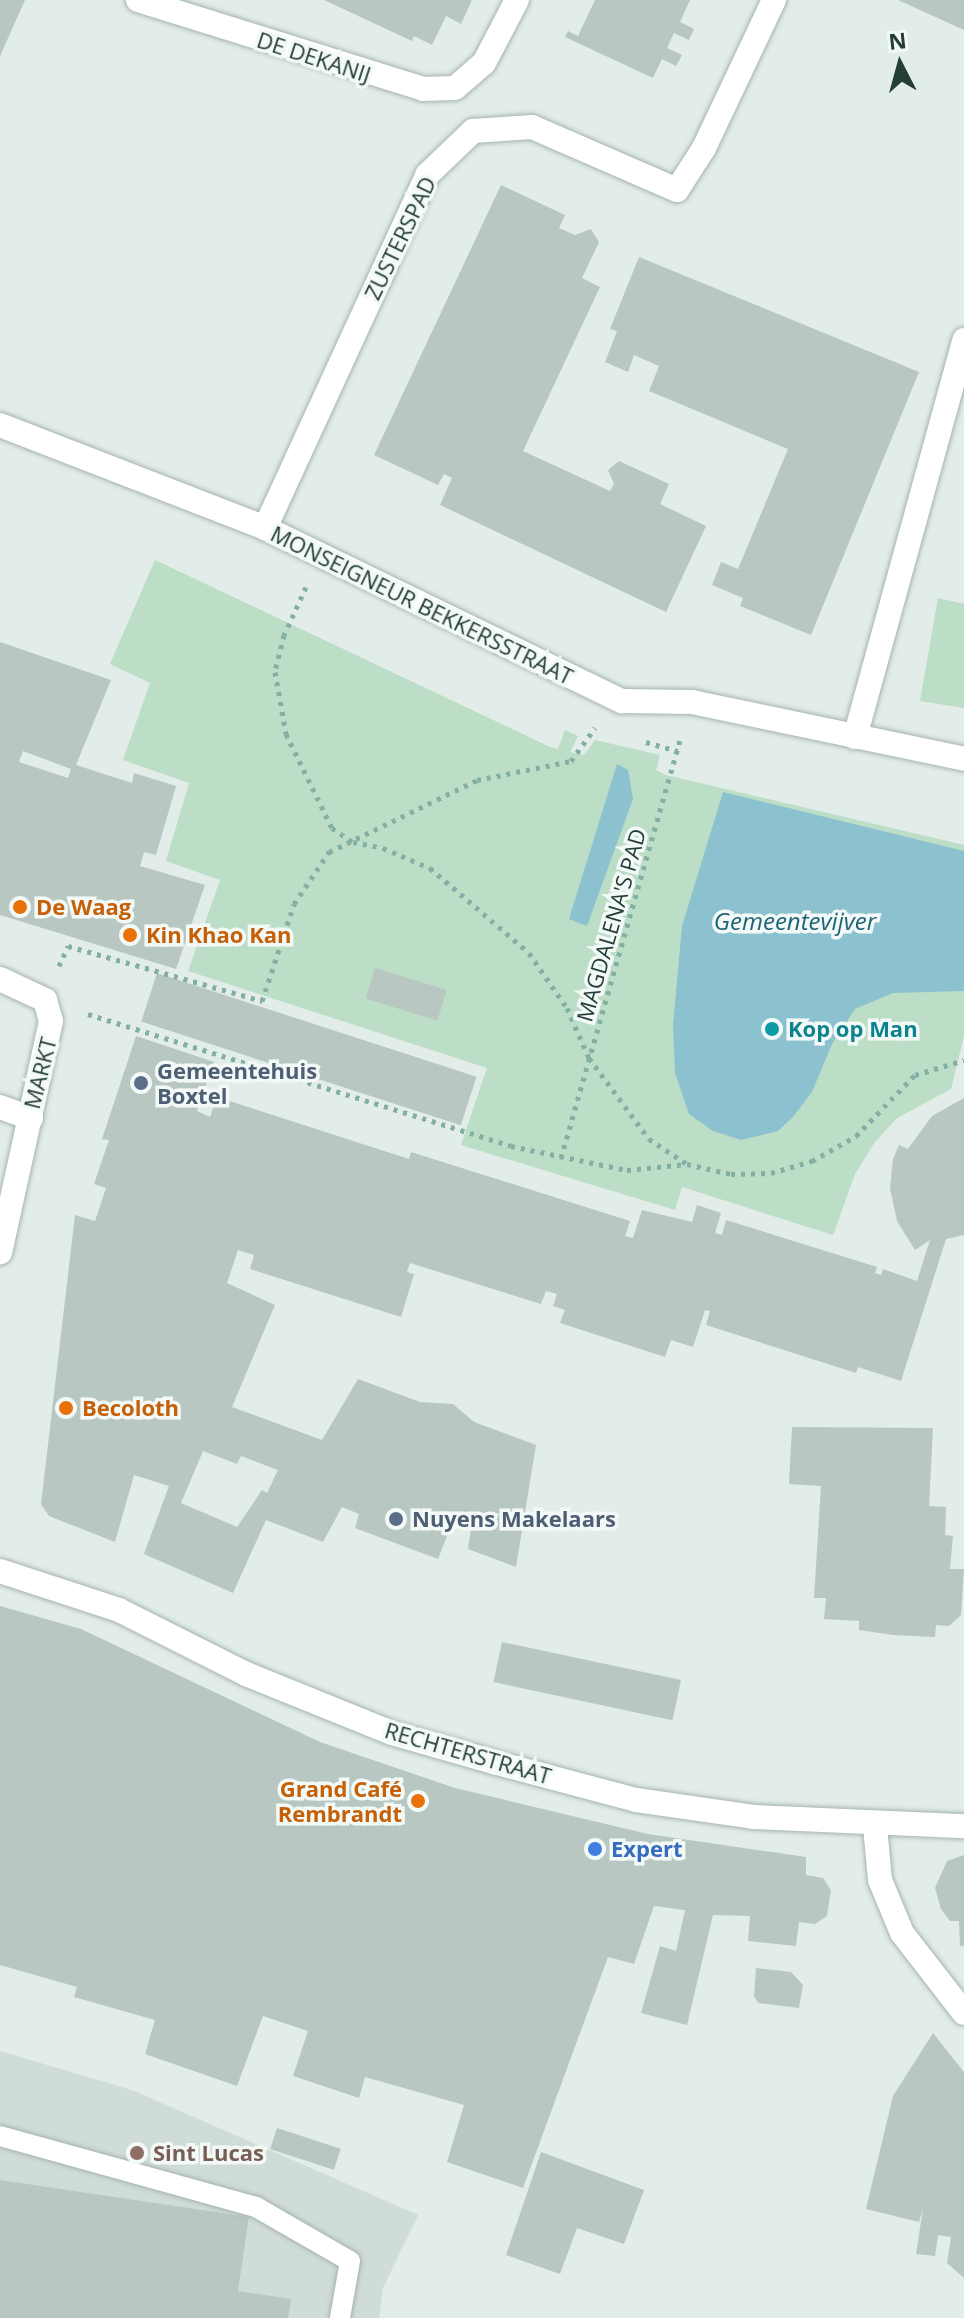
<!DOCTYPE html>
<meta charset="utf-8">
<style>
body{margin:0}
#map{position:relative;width:964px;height:2318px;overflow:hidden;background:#e2ece8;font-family:"Open Sans",sans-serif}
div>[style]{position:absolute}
.built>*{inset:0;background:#d0dcd7}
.green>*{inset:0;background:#bcddc6}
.water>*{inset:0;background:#8cc2d0}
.building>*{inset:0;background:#b8c7c1;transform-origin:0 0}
.path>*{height:5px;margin-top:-2.5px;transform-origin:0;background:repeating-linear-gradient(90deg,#83afa4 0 4px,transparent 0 10px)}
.roads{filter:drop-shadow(0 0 2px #a5b4af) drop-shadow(0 0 2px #a5b4af)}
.lane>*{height:20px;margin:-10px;padding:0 10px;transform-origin:10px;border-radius:10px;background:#fff}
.street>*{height:24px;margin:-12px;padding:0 12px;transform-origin:12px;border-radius:12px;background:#fff}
.dots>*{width:22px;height:22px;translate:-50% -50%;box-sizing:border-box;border:4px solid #f3f9f6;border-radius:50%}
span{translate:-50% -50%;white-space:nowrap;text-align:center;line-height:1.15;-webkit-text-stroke:7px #f3f9f6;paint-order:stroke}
.street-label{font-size:22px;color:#233d37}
.food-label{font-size:22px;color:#c56008;font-weight:700}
.left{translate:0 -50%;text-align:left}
.right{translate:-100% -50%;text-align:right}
.culture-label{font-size:22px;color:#0d838f;font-weight:700}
.service-label{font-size:22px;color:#4e5e75;font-weight:700}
.shop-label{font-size:22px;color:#366cbe;font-weight:700}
.education-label{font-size:22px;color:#785e54;font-weight:700}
.water-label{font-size:24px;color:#1e6478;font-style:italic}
.north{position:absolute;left:860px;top:24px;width:80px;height:80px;-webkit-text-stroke:6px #f3f9f6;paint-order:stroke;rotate:354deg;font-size:22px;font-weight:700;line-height:32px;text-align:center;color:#233d37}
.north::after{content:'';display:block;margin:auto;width:28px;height:36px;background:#233d37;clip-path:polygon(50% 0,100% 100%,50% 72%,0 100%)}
</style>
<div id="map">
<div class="built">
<i style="clip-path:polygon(0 2051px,132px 2090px,418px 2215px,383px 2288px,379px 2318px,0 2318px)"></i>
</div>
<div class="green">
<i style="clip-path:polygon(155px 560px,550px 747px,558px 749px,565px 730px,578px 736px,570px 752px,584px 755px,595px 740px,660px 755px,656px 770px,666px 775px,964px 845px,964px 1036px,951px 1089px,897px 1118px,875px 1142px,855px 1174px,833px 1235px,682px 1187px,675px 1210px,461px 1145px,487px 1068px,188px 971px,220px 880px,166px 861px,189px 783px,123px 760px,150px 683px,110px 664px)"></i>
<i style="clip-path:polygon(938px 598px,964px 604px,964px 708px,920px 701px)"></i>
</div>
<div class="water">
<i style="clip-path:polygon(617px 764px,628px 770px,633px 799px,587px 926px,569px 919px)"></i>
<i style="clip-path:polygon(723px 792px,964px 851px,964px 991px,893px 993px,855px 1009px,832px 1044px,812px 1092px,793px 1117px,778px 1131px,741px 1140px,713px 1131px,689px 1114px,675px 1073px,673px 1025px,682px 926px)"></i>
</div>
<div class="building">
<i style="clip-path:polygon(0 0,25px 0,0 56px)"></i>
<i style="clip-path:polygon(324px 0,472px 0,461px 24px,446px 16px,432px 45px,414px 36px,412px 41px)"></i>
<i style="clip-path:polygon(595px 0,690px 0,680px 22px,694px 29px,689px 40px,674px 33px,667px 48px,682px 55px,676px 66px,662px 59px,653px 78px,565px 37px,568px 31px,578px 36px)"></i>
<i style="clip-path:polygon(898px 0,964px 0,964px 30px)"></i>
<i style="clip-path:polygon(501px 185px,565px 215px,559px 228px,575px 235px,591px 229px,599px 242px,582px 278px,600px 287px,523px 451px,610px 491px,614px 484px,608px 470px,619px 461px,669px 484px,660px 504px,706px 526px,666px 612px,440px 505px,452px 478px,444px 474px,438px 485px,374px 455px)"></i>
<i style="clip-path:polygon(639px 257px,919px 372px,811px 635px,740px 606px,743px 598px,712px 585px,721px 562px,738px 569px,788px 449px,649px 391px,659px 366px,634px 355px,628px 372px,605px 362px,617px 331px,610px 329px)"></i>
<i style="clip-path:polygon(evenodd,0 642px,111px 680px,76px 765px,132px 783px,134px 773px,176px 786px,156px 855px,144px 852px,140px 866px,205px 885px,176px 969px,0 915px,0 642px,23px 751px,71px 769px,68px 778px,19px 762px,23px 751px)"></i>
<i style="left:375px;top:968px;width:75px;height:32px;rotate:17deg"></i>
<i style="left:157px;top:973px;width:336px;height:51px;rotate:18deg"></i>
<i style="clip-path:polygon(evenodd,136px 1036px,214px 1062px,197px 1111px,210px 1117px,217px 1097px,409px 1159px,411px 1152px,630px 1221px,625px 1236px,633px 1238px,642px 1210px,692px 1222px,697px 1205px,721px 1213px,715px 1233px,722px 1235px,726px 1220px,877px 1267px,875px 1273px,881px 1275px,883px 1269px,917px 1281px,930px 1240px,915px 1250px,897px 1221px,890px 1188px,893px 1159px,899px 1145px,908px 1149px,932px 1116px,964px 1098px,964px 1235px,946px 1239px,901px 1381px,858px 1367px,856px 1373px,706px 1325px,710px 1311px,705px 1310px,693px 1347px,671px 1340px,665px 1357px,560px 1323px,565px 1310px,553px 1306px,557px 1294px,546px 1291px,541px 1304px,410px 1263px,407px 1272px,414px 1274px,401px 1317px,250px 1269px,254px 1255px,238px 1250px,227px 1283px,275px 1305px,232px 1407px,322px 1440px,358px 1379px,420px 1402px,453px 1404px,474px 1422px,536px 1445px,516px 1567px,468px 1549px,471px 1529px,452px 1523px,438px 1559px,355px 1528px,359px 1514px,342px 1507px,323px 1542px,266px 1520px,233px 1593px,144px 1554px,169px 1486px,134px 1475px,115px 1542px,49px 1516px,41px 1504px,75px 1215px,95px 1221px,106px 1188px,94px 1184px,109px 1140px,102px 1139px,136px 1036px,203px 1451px,237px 1464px,241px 1456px,278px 1470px,267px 1493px,262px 1490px,237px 1527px,181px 1503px,203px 1451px)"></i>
<i style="clip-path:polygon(792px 1427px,933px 1428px,929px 1506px,946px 1507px,945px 1535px,953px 1536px,950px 1569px,964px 1569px,961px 1615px,949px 1626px,936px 1625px,935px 1637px,893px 1635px,859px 1630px,859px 1621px,824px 1619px,826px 1598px,814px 1598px,821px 1486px,789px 1484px)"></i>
<i style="clip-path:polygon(0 1606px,81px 1629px,320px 1742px,455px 1788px,648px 1834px,806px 1857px,806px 1875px,823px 1878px,831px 1890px,827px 1916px,815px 1924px,799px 1922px,796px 1946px,748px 1941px,750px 1916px,713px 1915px,687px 2025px,641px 2013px,660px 1946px,676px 1951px,685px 1910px,654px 1906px,634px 1964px,608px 1957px,523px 2188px,447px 2162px,464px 2105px,365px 2077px,359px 2098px,293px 2076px,308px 2031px,263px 2016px,237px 2086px,145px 2054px,155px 2020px,74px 1997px,77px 1987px,0 1965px)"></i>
<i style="left:502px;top:1642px;width:183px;height:41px;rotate:12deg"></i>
<i style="clip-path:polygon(964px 1855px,964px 1946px,960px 1946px,959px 1921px,950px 1921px,941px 1909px,935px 1888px,947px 1861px)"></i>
<i style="clip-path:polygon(756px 1968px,791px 1972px,803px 1985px,799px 2008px,758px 2003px,754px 1996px)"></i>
<i style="clip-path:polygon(933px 2033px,964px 2072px,964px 2278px,947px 2263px,951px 2237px,938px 2235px,935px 2256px,916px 2254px,923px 2209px,919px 2222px,866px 2209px,893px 2096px)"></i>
<i style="left:277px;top:2128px;width:67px;height:22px;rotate:18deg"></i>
<i style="clip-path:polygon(541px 2152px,644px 2190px,624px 2244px,577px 2228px,560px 2274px,506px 2255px)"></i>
<i style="clip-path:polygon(0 2180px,249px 2217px,238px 2291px,291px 2299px,288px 2318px,0 2318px)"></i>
</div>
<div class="path">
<i style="left:306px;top:587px;width:53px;rotate:114.6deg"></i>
<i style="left:284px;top:635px;width:38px;rotate:104deg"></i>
<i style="left:275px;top:672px;width:63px;rotate:79.9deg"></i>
<i style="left:286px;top:734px;width:105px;rotate:63.9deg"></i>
<i style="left:332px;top:828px;width:25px;rotate:34deg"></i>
<i style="left:353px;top:842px;width:31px;rotate:11deg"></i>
<i style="left:383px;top:848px;width:51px;rotate:23.1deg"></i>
<i style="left:430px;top:868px;width:130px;rotate:40.6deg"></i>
<i style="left:529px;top:953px;width:67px;rotate:55.4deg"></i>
<i style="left:567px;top:1008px;width:55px;rotate:66.3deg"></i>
<i style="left:589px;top:1058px;width:101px;rotate:53.5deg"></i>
<i style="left:649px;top:1139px;width:45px;rotate:33.3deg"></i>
<i style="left:687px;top:1164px;width:45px;rotate:12.8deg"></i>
<i style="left:731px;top:1174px;width:40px;rotate:-1.4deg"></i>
<i style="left:771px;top:1173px;width:43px;rotate:-16.3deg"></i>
<i style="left:812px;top:1161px;width:51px;rotate:-29.6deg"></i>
<i style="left:856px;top:1136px;width:85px;rotate:-46deg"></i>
<i style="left:915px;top:1075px;width:51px;rotate:-17deg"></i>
<i style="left:646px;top:742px;width:33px;rotate:16deg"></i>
<i style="left:59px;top:966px;width:22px;rotate:-66deg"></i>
<i style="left:68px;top:946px;width:202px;rotate:15.8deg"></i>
<i style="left:262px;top:1001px;width:102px;rotate:-71.7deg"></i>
<i style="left:294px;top:904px;width:63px;rotate:-56.1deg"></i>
<i style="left:329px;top:852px;width:165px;rotate:-25.9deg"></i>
<i style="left:477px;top:780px;width:96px;rotate:-11.4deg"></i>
<i style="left:571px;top:761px;width:41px;rotate:-54deg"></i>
<i style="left:88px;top:1014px;width:443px;rotate:17.3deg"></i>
<i style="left:511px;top:1146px;width:118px;rotate:11.7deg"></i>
<i style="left:627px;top:1170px;width:60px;rotate:-5.7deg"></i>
<i style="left:561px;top:1158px;width:437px;rotate:-74.1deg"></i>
</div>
<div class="roads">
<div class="lane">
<i style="left:0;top:2136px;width:266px;rotate:15.5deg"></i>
<i style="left:256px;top:2207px;width:108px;rotate:29.9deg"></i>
<i style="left:350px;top:2261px;width:58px;rotate:100deg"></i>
</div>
<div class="street">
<i style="left:138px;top:0;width:299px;rotate:17.3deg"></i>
<i style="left:423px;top:89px;width:32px;rotate:-2deg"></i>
<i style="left:455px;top:88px;width:38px;rotate:-41deg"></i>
<i style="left:484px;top:63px;width:71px;rotate:-62.4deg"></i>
<i style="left:0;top:425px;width:284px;rotate:21.2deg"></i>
<i style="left:265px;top:528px;width:397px;rotate:25.9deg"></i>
<i style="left:622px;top:701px;width:70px;rotate:0.8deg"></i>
<i style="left:692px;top:702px;width:278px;rotate:11.8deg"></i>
<i style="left:265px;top:528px;width:388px;rotate:-65.3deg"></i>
<i style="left:427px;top:175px;width:64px;rotate:-43.7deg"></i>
<i style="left:473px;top:131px;width:59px;rotate:-3.9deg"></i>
<i style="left:532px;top:127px;width:158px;rotate:23.5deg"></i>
<i style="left:677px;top:190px;width:50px;rotate:-57.3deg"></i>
<i style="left:704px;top:148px;width:164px;rotate:-64.7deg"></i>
<i style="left:855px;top:737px;width:412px;rotate:-74.6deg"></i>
<i style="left:0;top:979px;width:50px;rotate:25deg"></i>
<i style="left:45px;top:1000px;width:22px;rotate:74deg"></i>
<i style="left:51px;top:1021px;width:237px;rotate:102.4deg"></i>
<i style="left:0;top:1107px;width:33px;rotate:20deg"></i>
<i style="left:0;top:1571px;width:125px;rotate:18.1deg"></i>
<i style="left:119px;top:1610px;width:142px;rotate:26.7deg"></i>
<i style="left:246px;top:1674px;width:157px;rotate:22deg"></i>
<i style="left:392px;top:1733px;width:109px;rotate:15.9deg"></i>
<i style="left:497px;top:1763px;width:144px;rotate:14.9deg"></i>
<i style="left:636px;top:1800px;width:119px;rotate:8.2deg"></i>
<i style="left:754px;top:1817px;width:210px;rotate:2.5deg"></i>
<i style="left:875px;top:1826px;width:54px;rotate:84.7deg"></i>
<i style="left:880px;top:1880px;width:57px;rotate:67.5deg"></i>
<i style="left:902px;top:1933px;width:101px;rotate:52.2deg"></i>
</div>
</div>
<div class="dots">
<i style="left:20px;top:907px;background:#e8710a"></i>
<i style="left:130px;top:935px;background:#e8710a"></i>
<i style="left:772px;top:1029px;background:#0f9aa8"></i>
<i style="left:141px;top:1083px;background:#5c6f8a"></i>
<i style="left:66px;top:1408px;background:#e8710a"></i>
<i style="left:396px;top:1519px;background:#5c6f8a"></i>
<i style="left:418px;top:1801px;background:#e8710a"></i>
<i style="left:595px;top:1849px;background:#3f7fe0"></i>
<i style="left:137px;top:2153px;background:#8d6e63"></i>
</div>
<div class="street-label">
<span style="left:314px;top:57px;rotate:18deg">DE DEKANIJ</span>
<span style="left:400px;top:238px;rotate:-64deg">ZUSTERSPAD</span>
<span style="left:422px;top:605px;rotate:26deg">MONSEIGNEUR BEKKERSSTRAAT</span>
<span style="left:611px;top:925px;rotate:-74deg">MAGDALENA'S PAD</span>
<span style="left:40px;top:1073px;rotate:-76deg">MARKT</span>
<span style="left:468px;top:1753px;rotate:16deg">RECHTERSTRAAT</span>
</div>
<div class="food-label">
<span class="left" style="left:36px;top:907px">De Waag</span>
<span class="left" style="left:146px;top:935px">Kin Khao Kan</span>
<span class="left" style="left:82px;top:1408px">Becoloth</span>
<span class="right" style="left:402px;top:1801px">Grand Café<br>Rembrandt</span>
</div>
<div class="culture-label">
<span class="left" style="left:788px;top:1029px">Kop op Man</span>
</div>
<div class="service-label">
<span class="left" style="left:157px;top:1083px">Gemeentehuis<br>Boxtel</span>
<span class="left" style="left:412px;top:1519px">Nuyens Makelaars</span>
</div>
<div class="shop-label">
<span class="left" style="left:611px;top:1849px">Expert</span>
</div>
<div class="education-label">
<span class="left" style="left:153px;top:2153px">Sint Lucas</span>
</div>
<div class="water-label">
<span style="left:795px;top:921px">Gemeentevijver</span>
</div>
<div class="north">N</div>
</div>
